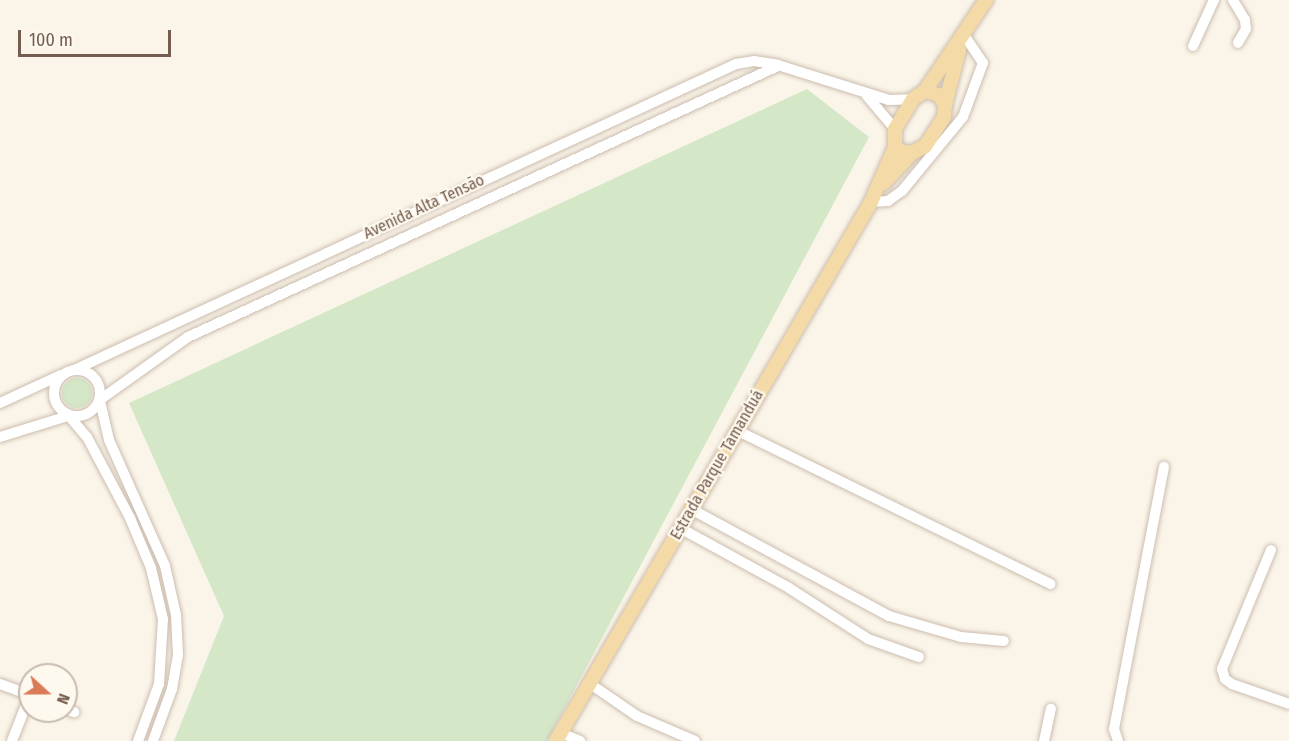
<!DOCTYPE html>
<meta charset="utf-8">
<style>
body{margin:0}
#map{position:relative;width:1289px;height:741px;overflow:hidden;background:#fbf5e9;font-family:"Fira Sans Condensed",sans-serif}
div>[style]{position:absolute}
.green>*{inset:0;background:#d4e8c8}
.round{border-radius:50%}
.roads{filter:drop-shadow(0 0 2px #ccbdb0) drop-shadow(0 0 2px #ccbdb0)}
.minor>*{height:10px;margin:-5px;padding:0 5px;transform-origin:5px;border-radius:5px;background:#fff}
.minor>.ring{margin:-5px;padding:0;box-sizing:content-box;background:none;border:10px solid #fff;border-radius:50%}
.major>*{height:14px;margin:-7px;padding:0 7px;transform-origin:7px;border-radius:7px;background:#f4daa7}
span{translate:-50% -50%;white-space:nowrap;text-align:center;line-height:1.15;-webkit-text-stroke:4.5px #fef9ef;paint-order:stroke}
.street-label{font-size:16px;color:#745d4e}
.north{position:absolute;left:18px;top:663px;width:60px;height:60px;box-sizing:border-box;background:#fef9ef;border:2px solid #c7bbaf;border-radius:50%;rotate:111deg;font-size:16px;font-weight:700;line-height:24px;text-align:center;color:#745d4e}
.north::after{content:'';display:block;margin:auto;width:21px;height:27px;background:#db7a58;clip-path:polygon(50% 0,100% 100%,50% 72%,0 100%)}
.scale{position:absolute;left:18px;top:30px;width:153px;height:27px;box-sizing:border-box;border:3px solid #745d4e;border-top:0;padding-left:8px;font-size:18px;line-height:21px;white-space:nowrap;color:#745d4e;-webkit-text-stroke:4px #fef9ef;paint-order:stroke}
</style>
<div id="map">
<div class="green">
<i style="clip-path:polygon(807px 89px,869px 137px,547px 741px,174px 741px,224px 616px,129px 403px)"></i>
<i class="round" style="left:62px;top:378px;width:30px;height:30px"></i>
</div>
<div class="roads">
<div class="minor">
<i style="left:1233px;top:0;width:23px;rotate:59deg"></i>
<i style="left:1245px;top:20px;width:9px;rotate:84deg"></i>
<i style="left:1246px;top:29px;width:16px;rotate:120deg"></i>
<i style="left:1193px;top:46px;width:51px;rotate:-65.5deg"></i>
<i style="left:867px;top:96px;width:43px;rotate:49.7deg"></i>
<i style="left:871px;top:202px;width:17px;rotate:-3deg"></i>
<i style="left:888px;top:201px;width:17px;rotate:-36deg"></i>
<i style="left:902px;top:191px;width:96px;rotate:-50.5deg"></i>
<i style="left:963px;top:117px;width:58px;rotate:-69.7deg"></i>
<i style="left:983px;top:63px;width:32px;rotate:-124deg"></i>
<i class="ring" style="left:54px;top:370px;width:36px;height:36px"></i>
<i style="left:74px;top:370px;width:729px;rotate:-24.81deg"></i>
<i style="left:736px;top:64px;width:18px;rotate:-9deg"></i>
<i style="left:754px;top:61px;width:24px;rotate:9deg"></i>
<i style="left:778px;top:65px;width:116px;rotate:17.5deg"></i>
<i style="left:889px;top:100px;width:24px;rotate:-2deg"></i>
<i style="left:101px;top:399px;width:107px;rotate:-35.5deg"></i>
<i style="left:188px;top:337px;width:649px;rotate:-24.67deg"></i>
<i style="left:100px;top:401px;width:40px;rotate:77deg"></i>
<i style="left:109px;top:440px;width:138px;rotate:66deg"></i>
<i style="left:165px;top:566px;width:50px;rotate:77.3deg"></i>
<i style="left:176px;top:615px;width:40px;rotate:87.1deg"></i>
<i style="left:178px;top:655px;width:35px;rotate:100deg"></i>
<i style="left:172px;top:689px;width:55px;rotate:110.1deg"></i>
<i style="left:0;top:403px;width:67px;rotate:-24.7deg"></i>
<i style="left:70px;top:417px;width:26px;rotate:50deg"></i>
<i style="left:87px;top:437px;width:92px;rotate:62deg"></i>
<i style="left:130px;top:518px;width:54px;rotate:67.2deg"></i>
<i style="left:151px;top:568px;width:52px;rotate:76.8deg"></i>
<i style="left:163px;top:619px;width:65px;rotate:93.5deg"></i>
<i style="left:159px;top:684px;width:61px;rotate:110.2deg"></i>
<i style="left:738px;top:431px;width:348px;rotate:26.1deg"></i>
<i style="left:0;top:437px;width:71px;rotate:-17.2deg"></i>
<i style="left:691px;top:509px;width:225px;rotate:28.4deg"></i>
<i style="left:889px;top:616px;width:75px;rotate:16.3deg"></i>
<i style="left:961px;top:637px;width:43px;rotate:5.3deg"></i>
<i style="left:680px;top:528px;width:124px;rotate:28.8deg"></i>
<i style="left:789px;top:588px;width:94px;rotate:32.8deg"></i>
<i style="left:868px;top:639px;width:54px;rotate:19.4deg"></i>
<i style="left:1271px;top:550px;width:129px;rotate:112.4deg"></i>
<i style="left:1222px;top:669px;width:10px;rotate:73deg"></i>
<i style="left:1225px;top:679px;width:9px;rotate:36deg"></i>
<i style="left:1232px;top:684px;width:60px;rotate:19.3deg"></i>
<i style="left:589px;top:683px;width:58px;rotate:34.5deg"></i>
<i style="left:637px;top:716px;width:63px;rotate:23.3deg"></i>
<i style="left:0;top:684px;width:32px;rotate:20deg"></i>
<i style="left:30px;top:695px;width:49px;rotate:111.4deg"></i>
<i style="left:66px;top:709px;width:9px;rotate:21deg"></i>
<i style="left:561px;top:733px;width:21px;rotate:23deg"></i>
<i style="left:1044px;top:741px;width:33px;rotate:-78deg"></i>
<i style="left:1118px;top:741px;width:13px;rotate:-108deg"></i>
<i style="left:1114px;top:729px;width:267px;rotate:-79.2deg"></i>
</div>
<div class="major">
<i style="left:925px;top:91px;width:15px;rotate:16deg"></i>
<i style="left:939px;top:95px;width:12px;rotate:59deg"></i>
<i style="left:945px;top:105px;width:12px;rotate:95deg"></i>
<i style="left:944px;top:117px;width:35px;rotate:123deg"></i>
<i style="left:925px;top:146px;width:15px;rotate:152deg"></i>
<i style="left:912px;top:153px;width:10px;rotate:-174deg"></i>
<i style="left:902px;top:152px;width:9px;rotate:-144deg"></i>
<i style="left:895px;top:147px;width:18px;rotate:-90deg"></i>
<i style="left:895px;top:129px;width:35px;rotate:-59deg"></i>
<i style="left:913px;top:99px;width:14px;rotate:-34deg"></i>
<i style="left:925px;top:91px;width:110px;rotate:-56.2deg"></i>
<i style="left:945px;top:105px;width:57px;rotate:-75.7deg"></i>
<i style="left:884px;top:183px;width:41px;rotate:-47deg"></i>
<i style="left:556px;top:741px;width:624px;rotate:-59.7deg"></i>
<i style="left:871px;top:202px;width:60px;rotate:-66.4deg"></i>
</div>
</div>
<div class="street-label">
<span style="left:424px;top:207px;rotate:-25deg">Avenida Alta Tensāo</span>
<span style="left:717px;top:465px;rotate:-60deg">Estrada Parque Tamanduá</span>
</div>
<div class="north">N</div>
<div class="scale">100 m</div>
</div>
